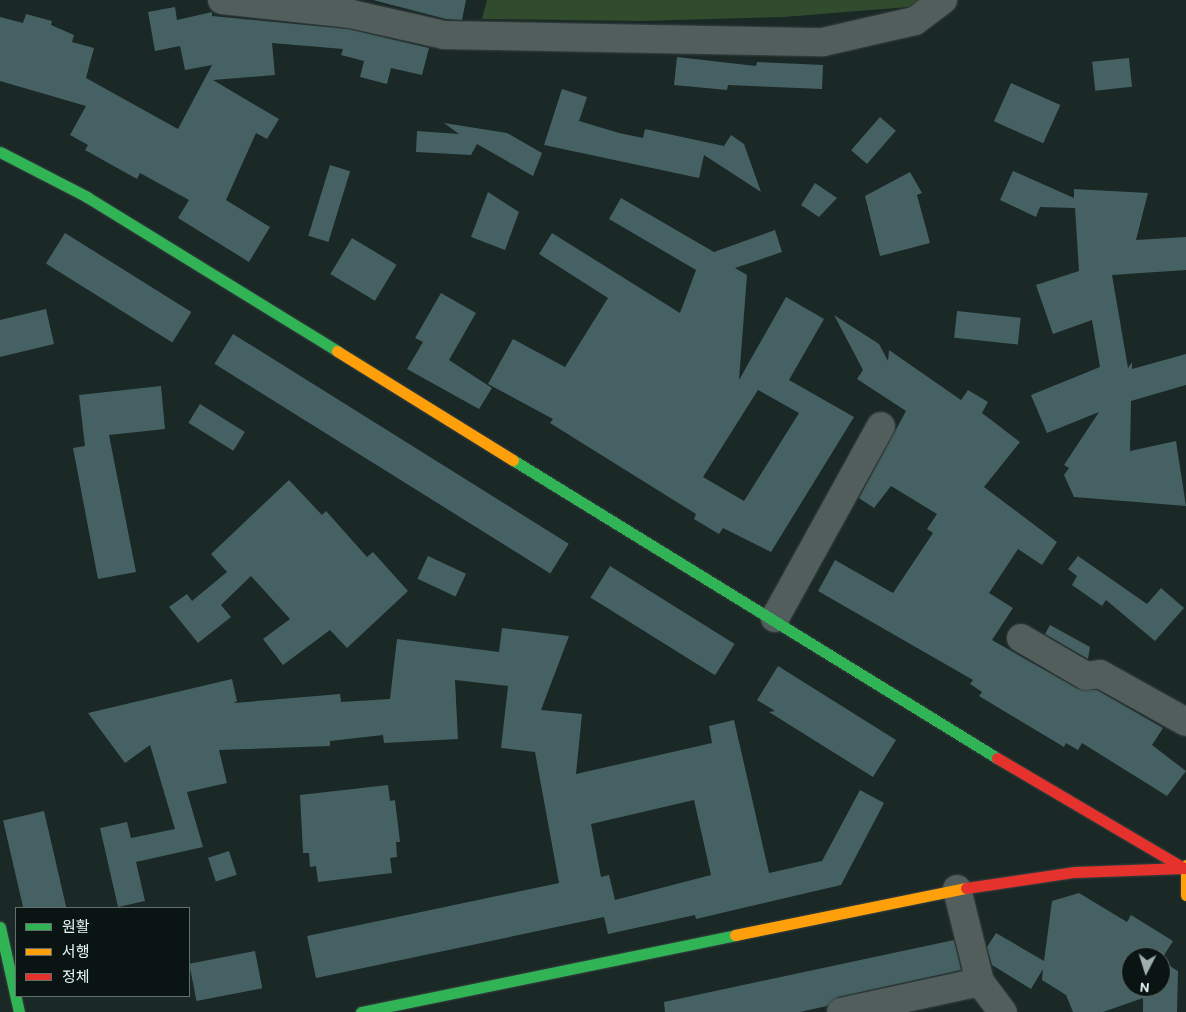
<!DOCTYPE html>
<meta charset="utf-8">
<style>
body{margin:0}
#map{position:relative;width:1186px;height:1012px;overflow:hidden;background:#1a2826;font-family:Overpass,"Noto Sans KR",sans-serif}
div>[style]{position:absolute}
.green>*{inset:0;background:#314b2d}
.building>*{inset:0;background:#466163;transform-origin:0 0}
.roads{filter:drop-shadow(0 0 1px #374240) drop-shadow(0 0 1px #374240)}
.street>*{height:28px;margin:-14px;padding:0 14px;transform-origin:14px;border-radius:14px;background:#525e5c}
.fast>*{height:11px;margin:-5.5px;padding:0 5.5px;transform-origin:5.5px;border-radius:5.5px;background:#30b455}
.slow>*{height:11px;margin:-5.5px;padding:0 5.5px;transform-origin:5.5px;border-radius:5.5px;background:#ff9f0a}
.jam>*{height:11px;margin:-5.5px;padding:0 5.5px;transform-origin:5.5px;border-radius:5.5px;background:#e5322d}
span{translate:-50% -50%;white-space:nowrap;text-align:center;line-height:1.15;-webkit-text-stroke:5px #091413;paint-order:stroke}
.legend{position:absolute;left:15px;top:907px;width:175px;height:90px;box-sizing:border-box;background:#091413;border:1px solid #626f6d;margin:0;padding:6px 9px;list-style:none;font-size:15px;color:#e7f7f4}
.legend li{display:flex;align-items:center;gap:10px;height:25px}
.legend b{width:25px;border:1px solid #626f6d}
.north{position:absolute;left:1121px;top:947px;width:50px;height:50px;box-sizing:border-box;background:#091413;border:1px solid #626f6d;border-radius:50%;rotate:185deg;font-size:14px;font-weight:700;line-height:20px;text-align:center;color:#e7f7f4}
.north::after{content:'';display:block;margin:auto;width:18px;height:22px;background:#9fafac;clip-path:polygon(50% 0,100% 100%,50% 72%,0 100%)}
</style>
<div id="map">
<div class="green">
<i style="clip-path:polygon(487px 0,921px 0,908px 7px,784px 17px,641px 21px,482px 19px)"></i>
</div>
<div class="building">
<i style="clip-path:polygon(373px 0,466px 0,462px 20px,446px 19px)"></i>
<i style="clip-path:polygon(175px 7px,177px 20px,212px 12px,212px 16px,348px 29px,429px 48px,422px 75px,391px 68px,387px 84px,360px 77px,364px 61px,341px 55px,343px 49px,272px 43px,275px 75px,213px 80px,279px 119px,267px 139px,256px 133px,226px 200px,270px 227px,249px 262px,178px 218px,189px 200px,140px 173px,137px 179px,85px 150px,88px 145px,70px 135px,86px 106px,0 81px,0 17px,23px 23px,26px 14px,52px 21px,51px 25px,74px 35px,72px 42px,94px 48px,86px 78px,178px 129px,212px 65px,185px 70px,180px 46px,155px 51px,148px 12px)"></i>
<i style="clip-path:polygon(677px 57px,756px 66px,757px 62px,823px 65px,822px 89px,728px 85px,727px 90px,674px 85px)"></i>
<i style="left:1129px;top:58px;width:29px;height:37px;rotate:84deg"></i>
<i style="left:1011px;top:83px;width:54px;height:42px;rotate:24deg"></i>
<i style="clip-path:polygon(562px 89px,587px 97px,579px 121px,619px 133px,643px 138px,645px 129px,724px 146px,731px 135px,744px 144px,761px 192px,704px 155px,699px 178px,544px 145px)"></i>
<i style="left:880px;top:117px;width:21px;height:44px;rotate:41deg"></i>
<i style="clip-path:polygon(444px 123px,507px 133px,542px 153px,533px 176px,477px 144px,471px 155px,416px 152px,417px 131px,459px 134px)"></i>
<i style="left:330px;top:165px;width:21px;height:74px;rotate:17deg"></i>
<i style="clip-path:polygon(1013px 171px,1074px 198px,1074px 189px,1148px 193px,1136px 240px,1186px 237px,1186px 270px,1112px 275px,1128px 368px,1132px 362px,1132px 369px,1186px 354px,1186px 385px,1131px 401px,1130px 451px,1176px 441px,1186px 506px,1074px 497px,1064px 475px,1069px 468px,1064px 465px,1099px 412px,1047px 433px,1031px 395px,1100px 367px,1092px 320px,1053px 334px,1036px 285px,1079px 271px,1075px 208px,1040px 207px,1036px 217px,1000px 200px)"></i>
<i style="clip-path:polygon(910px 172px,922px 193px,917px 195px,930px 243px,880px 256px,865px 196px)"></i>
<i style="clip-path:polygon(815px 183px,837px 198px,819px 217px,801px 205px)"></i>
<i style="clip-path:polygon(488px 192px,519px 212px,505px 250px,471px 237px)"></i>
<i style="clip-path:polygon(evenodd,621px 198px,714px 252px,775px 230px,782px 252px,735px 268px,747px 275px,739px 380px,786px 297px,824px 319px,789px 380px,854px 417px,771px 552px,723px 528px,719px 534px,694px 519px,696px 514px,550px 423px,553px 419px,488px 384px,513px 339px,565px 367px,608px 298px,539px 254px,552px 233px,680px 313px,696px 270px,609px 219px,621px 198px,758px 390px,799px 413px,744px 501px,703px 477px,758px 390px)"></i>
<i style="left:65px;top:233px;width:149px;height:36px;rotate:32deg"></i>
<i style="left:352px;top:238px;width:52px;height:42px;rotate:31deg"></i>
<i style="clip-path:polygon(441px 293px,476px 313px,449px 360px,492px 388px,479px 409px,407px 369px,423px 342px,415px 338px)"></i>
<i style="clip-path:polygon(46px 309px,54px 344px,0 357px,0 320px)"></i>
<i style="left:957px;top:311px;width:64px;height:27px;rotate:6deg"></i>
<i style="clip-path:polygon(834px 315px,879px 344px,888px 361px,889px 350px,961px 400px,968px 390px,988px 402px,982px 413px,1020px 442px,984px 487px,1057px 542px,1042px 565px,1018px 549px,989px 593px,1013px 608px,992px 640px,1078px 689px,1097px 690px,1163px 728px,1152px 745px,1186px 771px,1167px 796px,1082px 743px,1078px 750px,1066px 743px,1064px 747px,979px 696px,982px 692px,970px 684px,973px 680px,818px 591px,835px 560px,893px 593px,933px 533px,927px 529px,937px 514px,891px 486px,874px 508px,859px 498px,906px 411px,857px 379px,863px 370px)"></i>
<i style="left:233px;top:334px;width:396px;height:35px;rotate:32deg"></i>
<i style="clip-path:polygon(161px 386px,165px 429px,109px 435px,136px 572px,98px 579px,73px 448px,85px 446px,79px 395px)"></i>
<i style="left:200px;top:404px;width:53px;height:22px;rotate:32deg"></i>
<i style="clip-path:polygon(289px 480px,322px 515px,326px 511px,367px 557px,373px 552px,408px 591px,347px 648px,330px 630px,283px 665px,263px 639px,290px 619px,251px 576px,221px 605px,231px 617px,198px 643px,169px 607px,187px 594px,192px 601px,227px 572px,211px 554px)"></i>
<i style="left:428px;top:556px;width:42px;height:25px;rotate:25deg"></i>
<i style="clip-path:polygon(1078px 556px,1147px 604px,1161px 588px,1184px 608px,1155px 641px,1106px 600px,1102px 606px,1072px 585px,1077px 576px,1068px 569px)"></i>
<i style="left:610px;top:566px;width:147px;height:37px;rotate:32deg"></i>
<i style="clip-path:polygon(1050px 625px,1090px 647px,1088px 659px,1045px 634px)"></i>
<i style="clip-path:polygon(evenodd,502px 628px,569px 636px,541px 710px,582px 714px,576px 774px,712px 743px,709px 726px,734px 720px,769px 873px,822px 861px,860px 790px,884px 803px,841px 885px,696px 919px,695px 915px,608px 934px,604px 917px,316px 978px,307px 936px,559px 883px,535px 752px,501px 748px,508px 686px,455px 680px,458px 739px,384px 743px,383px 735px,330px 741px,330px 746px,219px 750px,227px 783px,187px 792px,203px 847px,136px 862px,145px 901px,118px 907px,100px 828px,127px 822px,131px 838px,175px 829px,150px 745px,125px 763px,88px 713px,232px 679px,237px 701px,234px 703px,340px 694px,341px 702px,390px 699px,397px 639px,499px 652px,502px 628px,694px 800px,711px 875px,615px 900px,609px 875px,601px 877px,591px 824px,694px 800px)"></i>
<i style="clip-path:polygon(778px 666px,896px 740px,873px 777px,769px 712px,775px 711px,757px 700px)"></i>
<i style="clip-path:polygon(388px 785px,390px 801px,395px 800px,400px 842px,396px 842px,397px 857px,390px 858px,392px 873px,318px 882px,316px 866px,310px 867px,309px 853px,303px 853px,300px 795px)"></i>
<i style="left:44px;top:811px;width:99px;height:42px;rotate:77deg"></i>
<i style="left:229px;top:851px;width:25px;height:22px;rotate:72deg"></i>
<i style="clip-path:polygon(1079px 893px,1127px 922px,1131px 915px,1173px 941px,1161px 960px,1161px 957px,1131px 957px,1131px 987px,1161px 987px,1161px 961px,1178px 971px,1177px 1012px,1143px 1012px,1143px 998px,1103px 1012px,1073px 1012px,1066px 995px,1042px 980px,1043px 969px,1031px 989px,992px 965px,987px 947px,996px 933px,1044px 961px,1052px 901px)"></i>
<i style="clip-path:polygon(954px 940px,961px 970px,838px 997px,827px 1006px,800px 1012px,665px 1012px,664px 1002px)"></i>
<i style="left:255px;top:951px;width:38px;height:67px;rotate:79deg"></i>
</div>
<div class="roads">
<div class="street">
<i style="left:222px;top:0;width:130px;rotate:6.2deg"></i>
<i style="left:351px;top:14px;width:95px;rotate:12.7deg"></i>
<i style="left:444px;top:35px;width:379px;rotate:1.1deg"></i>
<i style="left:823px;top:42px;width:94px;rotate:-12.9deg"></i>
<i style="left:915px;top:21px;width:35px;rotate:-37deg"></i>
<i style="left:775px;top:618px;width:219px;rotate:-61.1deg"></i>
<i style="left:1021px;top:638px;width:75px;rotate:30.3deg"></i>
<i style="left:1086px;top:676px;width:14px;rotate:-8deg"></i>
<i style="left:1100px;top:674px;width:98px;rotate:29.2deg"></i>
<i style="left:957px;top:889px;width:96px;rotate:76.1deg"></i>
<i style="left:980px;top:982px;width:38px;rotate:53deg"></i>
<i style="left:841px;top:1012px;width:142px;rotate:-12.2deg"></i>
</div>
<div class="fast">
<i style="left:0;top:152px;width:98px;rotate:27.3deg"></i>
<i style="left:87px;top:197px;width:294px;rotate:31.6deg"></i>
<i style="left:513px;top:460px;width:568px;rotate:31.62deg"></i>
<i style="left:0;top:927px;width:87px;rotate:77.4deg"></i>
<i style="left:361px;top:1012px;width:382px;rotate:-11.6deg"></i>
</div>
<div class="slow">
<i style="left:337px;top:351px;width:207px;rotate:31.8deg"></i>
<i style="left:1186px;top:865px;width:30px;rotate:90deg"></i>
<i style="left:735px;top:935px;width:236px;rotate:-11.5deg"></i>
</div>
<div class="jam">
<i style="left:997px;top:758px;width:217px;rotate:30.5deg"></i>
<i style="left:966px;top:888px;width:110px;rotate:-8.4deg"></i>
<i style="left:1075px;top:872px;width:109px;rotate:-2.1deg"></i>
</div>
</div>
<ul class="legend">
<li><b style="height:6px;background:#30b455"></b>원활</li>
<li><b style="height:6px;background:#ff9f0a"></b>서행</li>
<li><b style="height:6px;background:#e5322d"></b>정체</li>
</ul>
<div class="north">N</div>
</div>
